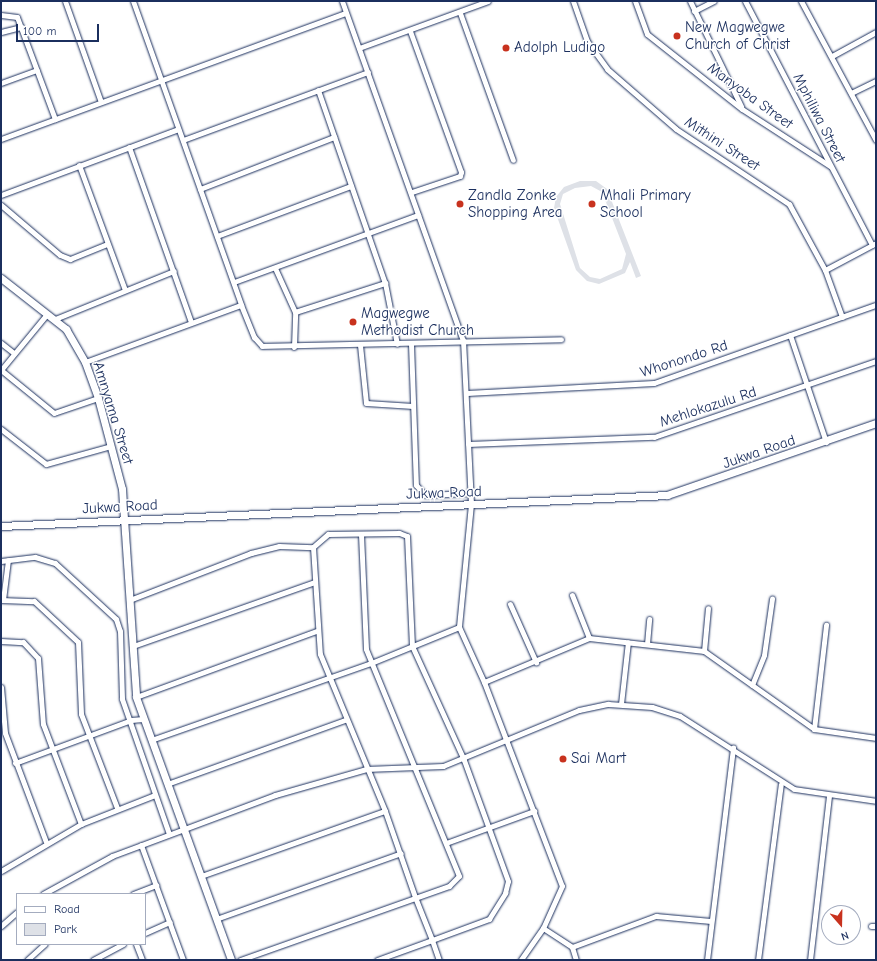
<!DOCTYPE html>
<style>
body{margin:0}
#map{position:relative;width:877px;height:961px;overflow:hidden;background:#fff;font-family:"Comic Neue",sans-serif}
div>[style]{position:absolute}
.green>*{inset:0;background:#dee1e7}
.roads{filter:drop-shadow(0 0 1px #1b2f5e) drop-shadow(0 0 1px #1b2f5e)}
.street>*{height:5px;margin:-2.5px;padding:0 2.5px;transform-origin:2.5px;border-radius:2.5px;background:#fff}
.secondary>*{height:7px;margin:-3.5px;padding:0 3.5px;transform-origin:3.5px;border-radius:3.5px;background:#fff}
.dots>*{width:11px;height:11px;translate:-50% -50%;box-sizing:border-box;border:2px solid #fff;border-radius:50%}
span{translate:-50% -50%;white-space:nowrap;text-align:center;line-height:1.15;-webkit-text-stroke:3px #fff;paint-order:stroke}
.poi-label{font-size:15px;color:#1b2f5e}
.left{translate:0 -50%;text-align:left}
.street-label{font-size:15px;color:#1b2f5e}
.frame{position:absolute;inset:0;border:2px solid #1b2f5e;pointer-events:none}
.legend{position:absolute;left:16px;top:893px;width:130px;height:52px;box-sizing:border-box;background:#fff;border:1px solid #a4acbf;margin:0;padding:5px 7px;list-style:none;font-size:12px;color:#1b2f5e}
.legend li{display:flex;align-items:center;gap:8px;height:20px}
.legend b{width:20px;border:1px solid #a4acbf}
.north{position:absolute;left:821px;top:905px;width:40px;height:40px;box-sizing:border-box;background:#fff;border:1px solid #a4acbf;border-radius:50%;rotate:160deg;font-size:11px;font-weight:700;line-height:16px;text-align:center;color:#1b2f5e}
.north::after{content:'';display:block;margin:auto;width:14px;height:18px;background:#c8321e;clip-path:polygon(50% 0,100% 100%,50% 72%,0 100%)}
.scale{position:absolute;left:16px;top:24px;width:83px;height:18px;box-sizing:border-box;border:2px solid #1b2f5e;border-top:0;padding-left:5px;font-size:12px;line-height:14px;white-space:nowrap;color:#1b2f5e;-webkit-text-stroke:3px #fff;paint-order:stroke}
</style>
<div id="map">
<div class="green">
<i style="clip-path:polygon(evenodd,580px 181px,596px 181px,607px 189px,641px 276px,636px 278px,630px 262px,625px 273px,599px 284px,587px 281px,576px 270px,554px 208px,556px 197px,564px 187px,580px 181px,591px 186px,602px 192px,626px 254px,622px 269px,600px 279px,590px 277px,580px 268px,560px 204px,563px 194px,575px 188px,591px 186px)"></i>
</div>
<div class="roads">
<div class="street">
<i style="left:65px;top:1px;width:107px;rotate:70.4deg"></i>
<i style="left:133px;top:1px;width:323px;rotate:70.4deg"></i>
<i style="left:241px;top:305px;width:35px;rotate:68deg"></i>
<i style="left:254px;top:337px;width:12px;rotate:48deg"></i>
<i style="left:262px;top:346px;width:299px;rotate:-1.3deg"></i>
<i style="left:342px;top:1px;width:360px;rotate:70.4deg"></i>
<i style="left:463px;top:340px;width:164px;rotate:87.2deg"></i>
<i style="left:471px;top:504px;width:124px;rotate:95.6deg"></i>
<i style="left:459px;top:627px;width:60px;rotate:65.6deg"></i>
<i style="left:484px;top:682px;width:218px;rotate:69.1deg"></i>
<i style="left:562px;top:886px;width:46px;rotate:114.3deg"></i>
<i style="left:543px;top:928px;width:39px;rotate:125deg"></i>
<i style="left:573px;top:1px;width:42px;rotate:70.7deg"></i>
<i style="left:587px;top:41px;width:34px;rotate:54deg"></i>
<i style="left:607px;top:69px;width:91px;rotate:41deg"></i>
<i style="left:676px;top:129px;width:136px;rotate:33.6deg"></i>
<i style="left:789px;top:204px;width:75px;rotate:61.4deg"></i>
<i style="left:825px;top:270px;width:50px;rotate:70.1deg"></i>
<i style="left:635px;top:1px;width:35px;rotate:70deg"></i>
<i style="left:647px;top:34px;width:121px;rotate:38.3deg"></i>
<i style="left:742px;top:109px;width:105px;rotate:32.9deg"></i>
<i style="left:690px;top:1px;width:117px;rotate:64.1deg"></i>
<i style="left:745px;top:1px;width:275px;rotate:62.5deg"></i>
<i style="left:801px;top:1px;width:158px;rotate:61.7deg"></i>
<i style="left:694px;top:11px;width:22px;rotate:-27deg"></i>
<i style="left:460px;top:13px;width:156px;rotate:70.2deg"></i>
<i style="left:1px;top:15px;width:16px;rotate:7deg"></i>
<i style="left:17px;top:17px;width:109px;rotate:69.6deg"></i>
<i style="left:410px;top:31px;width:150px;rotate:70.1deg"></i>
<i style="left:461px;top:172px;width:4px;rotate:104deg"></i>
<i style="left:460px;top:176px;width:51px;rotate:161.6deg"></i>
<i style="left:1px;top:32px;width:21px;rotate:-14deg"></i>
<i style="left:359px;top:48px;width:137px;rotate:-20deg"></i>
<i style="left:832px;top:56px;width:50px;rotate:-28.6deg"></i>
<i style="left:1px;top:83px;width:38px;rotate:-20deg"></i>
<i style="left:318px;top:90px;width:204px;rotate:70.9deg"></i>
<i style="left:385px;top:283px;width:62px;rotate:78.9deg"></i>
<i style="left:851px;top:93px;width:28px;rotate:-26deg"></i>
<i style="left:1px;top:139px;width:367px;rotate:-20.1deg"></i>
<i style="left:183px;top:140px;width:197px;rotate:-20.2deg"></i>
<i style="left:129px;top:147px;width:186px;rotate:70.5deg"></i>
<i style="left:79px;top:165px;width:133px;rotate:69.8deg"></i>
<i style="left:200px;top:189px;width:144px;rotate:-21.2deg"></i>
<i style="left:1px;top:195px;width:189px;rotate:-20.4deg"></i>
<i style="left:1px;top:205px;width:77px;rotate:40.3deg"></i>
<i style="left:60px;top:255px;width:11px;rotate:22deg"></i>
<i style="left:70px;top:259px;width:40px;rotate:-22deg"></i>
<i style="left:217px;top:236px;width:143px;rotate:-20.5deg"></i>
<i style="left:275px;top:268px;width:48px;rotate:65.6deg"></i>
<i style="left:295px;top:312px;width:95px;rotate:-17.9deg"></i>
<i style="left:825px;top:270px;width:58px;rotate:-27.9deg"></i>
<i style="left:234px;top:282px;width:196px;rotate:-20deg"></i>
<i style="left:55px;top:319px;width:128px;rotate:-22deg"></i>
<i style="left:790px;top:335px;width:113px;rotate:71.4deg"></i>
<i style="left:1px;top:343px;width:16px;rotate:38deg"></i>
<i style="left:411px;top:344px;width:141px;rotate:88deg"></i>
<i style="left:416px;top:485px;width:13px;rotate:48deg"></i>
<i style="left:425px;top:495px;width:45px;rotate:-2.5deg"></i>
<i style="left:360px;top:345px;width:58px;rotate:84.1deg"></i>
<i style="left:366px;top:403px;width:47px;rotate:3.7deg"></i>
<i style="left:294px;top:347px;width:35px;rotate:-88deg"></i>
<i style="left:85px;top:362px;width:166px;rotate:-20.1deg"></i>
<i style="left:1px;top:370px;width:68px;rotate:39.1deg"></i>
<i style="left:54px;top:413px;width:46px;rotate:-18.8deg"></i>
<i style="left:1px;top:370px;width:72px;rotate:-50.6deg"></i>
<i style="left:467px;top:393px;width:187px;rotate:-3.1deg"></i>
<i style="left:654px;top:383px;width:235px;rotate:-19.4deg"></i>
<i style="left:1px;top:429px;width:57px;rotate:37.9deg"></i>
<i style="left:46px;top:464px;width:67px;rotate:-15.5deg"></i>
<i style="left:468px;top:444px;width:186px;rotate:-2.2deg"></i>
<i style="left:654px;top:437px;width:235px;rotate:-18.9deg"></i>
<i style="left:1px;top:561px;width:34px;rotate:-7deg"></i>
<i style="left:35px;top:557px;width:21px;rotate:17deg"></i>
<i style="left:55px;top:563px;width:83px;rotate:42.6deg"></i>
<i style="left:116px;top:619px;width:13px;rotate:72deg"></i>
<i style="left:120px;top:631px;width:68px;rotate:88.3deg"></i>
<i style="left:122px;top:699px;width:143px;rotate:70.8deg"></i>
<i style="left:572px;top:595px;width:46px;rotate:68.4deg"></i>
<i style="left:132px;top:599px;width:128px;rotate:-21.1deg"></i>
<i style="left:251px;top:553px;width:29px;rotate:-14deg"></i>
<i style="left:279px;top:546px;width:34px;rotate:2deg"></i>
<i style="left:1px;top:600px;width:33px;rotate:2deg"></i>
<i style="left:34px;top:601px;width:60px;rotate:43deg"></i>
<i style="left:78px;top:642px;width:72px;rotate:87.6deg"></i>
<i style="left:81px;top:714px;width:101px;rotate:69deg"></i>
<i style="left:3px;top:600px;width:40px;rotate:-82.9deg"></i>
<i style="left:510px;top:604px;width:64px;rotate:65.9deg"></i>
<i style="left:1px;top:641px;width:22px;rotate:3deg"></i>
<i style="left:23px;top:642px;width:22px;rotate:47deg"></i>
<i style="left:38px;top:658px;width:66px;rotate:85.7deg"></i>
<i style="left:43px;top:724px;width:107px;rotate:69.2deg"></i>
<i style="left:647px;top:644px;width:25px;rotate:-85deg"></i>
<i style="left:133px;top:646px;width:193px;rotate:-19.4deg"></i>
<i style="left:704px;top:651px;width:43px;rotate:-84.7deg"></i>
<i style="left:484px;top:682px;width:114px;rotate:-22.7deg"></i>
<i style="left:589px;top:638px;width:116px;rotate:6.4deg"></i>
<i style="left:704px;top:651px;width:135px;rotate:35.3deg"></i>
<i style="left:814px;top:729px;width:63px;rotate:8.3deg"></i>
<i style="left:752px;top:685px;width:32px;rotate:-68deg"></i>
<i style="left:764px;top:655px;width:57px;rotate:-81.9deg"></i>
<i style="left:1px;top:687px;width:46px;rotate:85deg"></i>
<i style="left:5px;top:733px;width:116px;rotate:69.4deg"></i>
<i style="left:136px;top:697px;width:192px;rotate:-20.1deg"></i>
<i style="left:621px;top:704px;width:62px;rotate:-83.6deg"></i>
<i style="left:814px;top:729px;width:105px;rotate:-83.4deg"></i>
<i style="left:151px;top:740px;width:233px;rotate:-19.3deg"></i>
<i style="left:371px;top:663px;width:95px;rotate:-22.2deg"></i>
<i style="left:15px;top:763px;width:124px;rotate:-20.3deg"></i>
<i style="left:131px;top:720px;width:12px;rotate:-5deg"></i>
<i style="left:167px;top:784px;width:189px;rotate:-19.8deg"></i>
<i style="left:446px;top:843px;width:94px;rotate:-20deg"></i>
<i style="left:141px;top:845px;width:122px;rotate:69.9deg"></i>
<i style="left:1px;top:871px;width:93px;rotate:-30.4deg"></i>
<i style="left:81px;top:824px;width:79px;rotate:-21.4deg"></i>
<i style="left:201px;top:876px;width:195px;rotate:-19.5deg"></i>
<i style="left:43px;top:894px;width:79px;rotate:-28.8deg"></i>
<i style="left:112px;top:856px;width:174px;rotate:-20.5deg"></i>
<i style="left:275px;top:795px;width:95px;rotate:-15.9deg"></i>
<i style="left:366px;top:769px;width:77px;rotate:-2.2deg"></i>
<i style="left:443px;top:766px;width:147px;rotate:-22.4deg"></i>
<i style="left:579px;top:710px;width:30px;rotate:-12deg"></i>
<i style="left:608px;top:704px;width:44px;rotate:3.9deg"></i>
<i style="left:652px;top:707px;width:29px;rotate:18deg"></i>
<i style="left:680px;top:716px;width:135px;rotate:32.6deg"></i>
<i style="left:794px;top:789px;width:83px;rotate:8.3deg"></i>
<i style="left:133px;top:894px;width:25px;rotate:-21deg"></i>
<i style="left:216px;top:919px;width:196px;rotate:-19.6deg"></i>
<i style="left:1px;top:926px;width:21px;rotate:-41deg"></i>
<i style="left:871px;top:926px;width:5px"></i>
<i style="left:543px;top:928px;width:35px;rotate:33deg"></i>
<i style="left:572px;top:947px;width:14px;rotate:73deg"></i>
<i style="left:145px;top:933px;width:27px;rotate:-24deg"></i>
<i style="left:136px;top:944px;width:17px;rotate:69deg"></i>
<i style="left:572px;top:947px;width:90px;rotate:-20.3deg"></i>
<i style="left:656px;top:916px;width:55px;rotate:5.2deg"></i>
<i style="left:27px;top:960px;width:24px;rotate:-42deg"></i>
<i style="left:93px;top:960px;width:34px;rotate:-28deg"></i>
<i style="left:240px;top:960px;width:222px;rotate:-19.5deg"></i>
<i style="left:449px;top:886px;width:14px;rotate:-45deg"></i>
<i style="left:459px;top:876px;width:245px;rotate:-112.3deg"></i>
<i style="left:366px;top:649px;width:115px;rotate:-92.5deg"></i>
<i style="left:377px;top:960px;width:59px;rotate:-20deg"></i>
<i style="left:432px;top:940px;width:61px;rotate:-20.2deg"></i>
<i style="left:489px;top:919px;width:31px;rotate:-58deg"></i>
<i style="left:505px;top:893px;width:12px;rotate:-76deg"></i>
<i style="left:508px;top:881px;width:129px;rotate:-110deg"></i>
<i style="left:464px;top:760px;width:125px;rotate:-114.5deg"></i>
<i style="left:412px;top:646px;width:110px;rotate:-92.6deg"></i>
<i style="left:407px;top:536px;width:9px;rotate:-159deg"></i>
<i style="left:399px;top:533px;width:71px;rotate:179.2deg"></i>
<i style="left:328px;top:534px;width:20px;rotate:139deg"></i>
<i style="left:313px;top:547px;width:107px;rotate:86.3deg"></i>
<i style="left:320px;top:654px;width:170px;rotate:67.5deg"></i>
<i style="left:385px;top:811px;width:91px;rotate:70.8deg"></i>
<i style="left:415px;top:897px;width:46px;rotate:68.4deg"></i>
<i style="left:432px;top:940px;width:21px;rotate:71deg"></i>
<i style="left:707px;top:960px;width:214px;rotate:-83deg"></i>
<i style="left:758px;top:960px;width:177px;rotate:-82.6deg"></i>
<i style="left:810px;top:960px;width:165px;rotate:-83.4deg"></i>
</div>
<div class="secondary">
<i style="left:1px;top:278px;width:83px;rotate:38.1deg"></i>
<i style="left:66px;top:329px;width:38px;rotate:60deg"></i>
<i style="left:85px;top:362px;width:38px;rotate:70deg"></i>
<i style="left:98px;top:398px;width:94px;rotate:75.2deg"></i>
<i style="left:122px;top:489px;width:208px;rotate:86.1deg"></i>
<i style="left:136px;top:697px;width:280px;rotate:70.1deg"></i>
<i style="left:1px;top:526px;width:667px;rotate:-2.66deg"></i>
<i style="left:667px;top:495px;width:221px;rotate:-19deg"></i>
</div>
</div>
<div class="dots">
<i style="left:677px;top:36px;background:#c8321e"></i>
<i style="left:506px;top:48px;background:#c8321e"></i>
<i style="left:460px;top:204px;background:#c8321e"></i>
<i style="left:592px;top:204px;background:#c8321e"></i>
<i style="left:353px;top:322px;background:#c8321e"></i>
<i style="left:563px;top:759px;background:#c8321e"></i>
</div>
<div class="poi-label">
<span class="left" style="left:685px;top:36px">New Magwegwe<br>Church of Christ</span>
<span class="left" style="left:514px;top:48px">Adolph Ludigo</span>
<span class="left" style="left:468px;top:204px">Zandla Zonke<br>Shopping Area</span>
<span class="left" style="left:600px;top:204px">Mhali Primary<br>School</span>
<span class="left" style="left:361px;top:322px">Magwegwe<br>Methodist Church</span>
<span class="left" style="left:571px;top:759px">Sai Mart</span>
</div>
<div class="street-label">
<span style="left:750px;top:96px;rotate:36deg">Manyoba Street</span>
<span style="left:819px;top:118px;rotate:63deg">Mphiliwa Street</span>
<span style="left:722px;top:144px;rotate:33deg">Mithini Street</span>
<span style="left:684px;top:359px;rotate:-18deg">Whonondo Rd</span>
<span style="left:708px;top:407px;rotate:-18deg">Mehlokazulu Rd</span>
<span style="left:113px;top:413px;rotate:73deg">Amnyama Street</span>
<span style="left:759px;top:452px;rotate:-19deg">Jukwa Road</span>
<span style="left:444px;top:493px;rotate:-2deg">Jukwa Road</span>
<span style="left:120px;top:507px;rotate:-3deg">Jukwa Road</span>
</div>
<div class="frame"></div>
<ul class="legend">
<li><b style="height:5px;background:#fff"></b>Road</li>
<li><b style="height:11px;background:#dee1e7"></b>Park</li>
</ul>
<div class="north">N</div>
<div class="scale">100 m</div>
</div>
